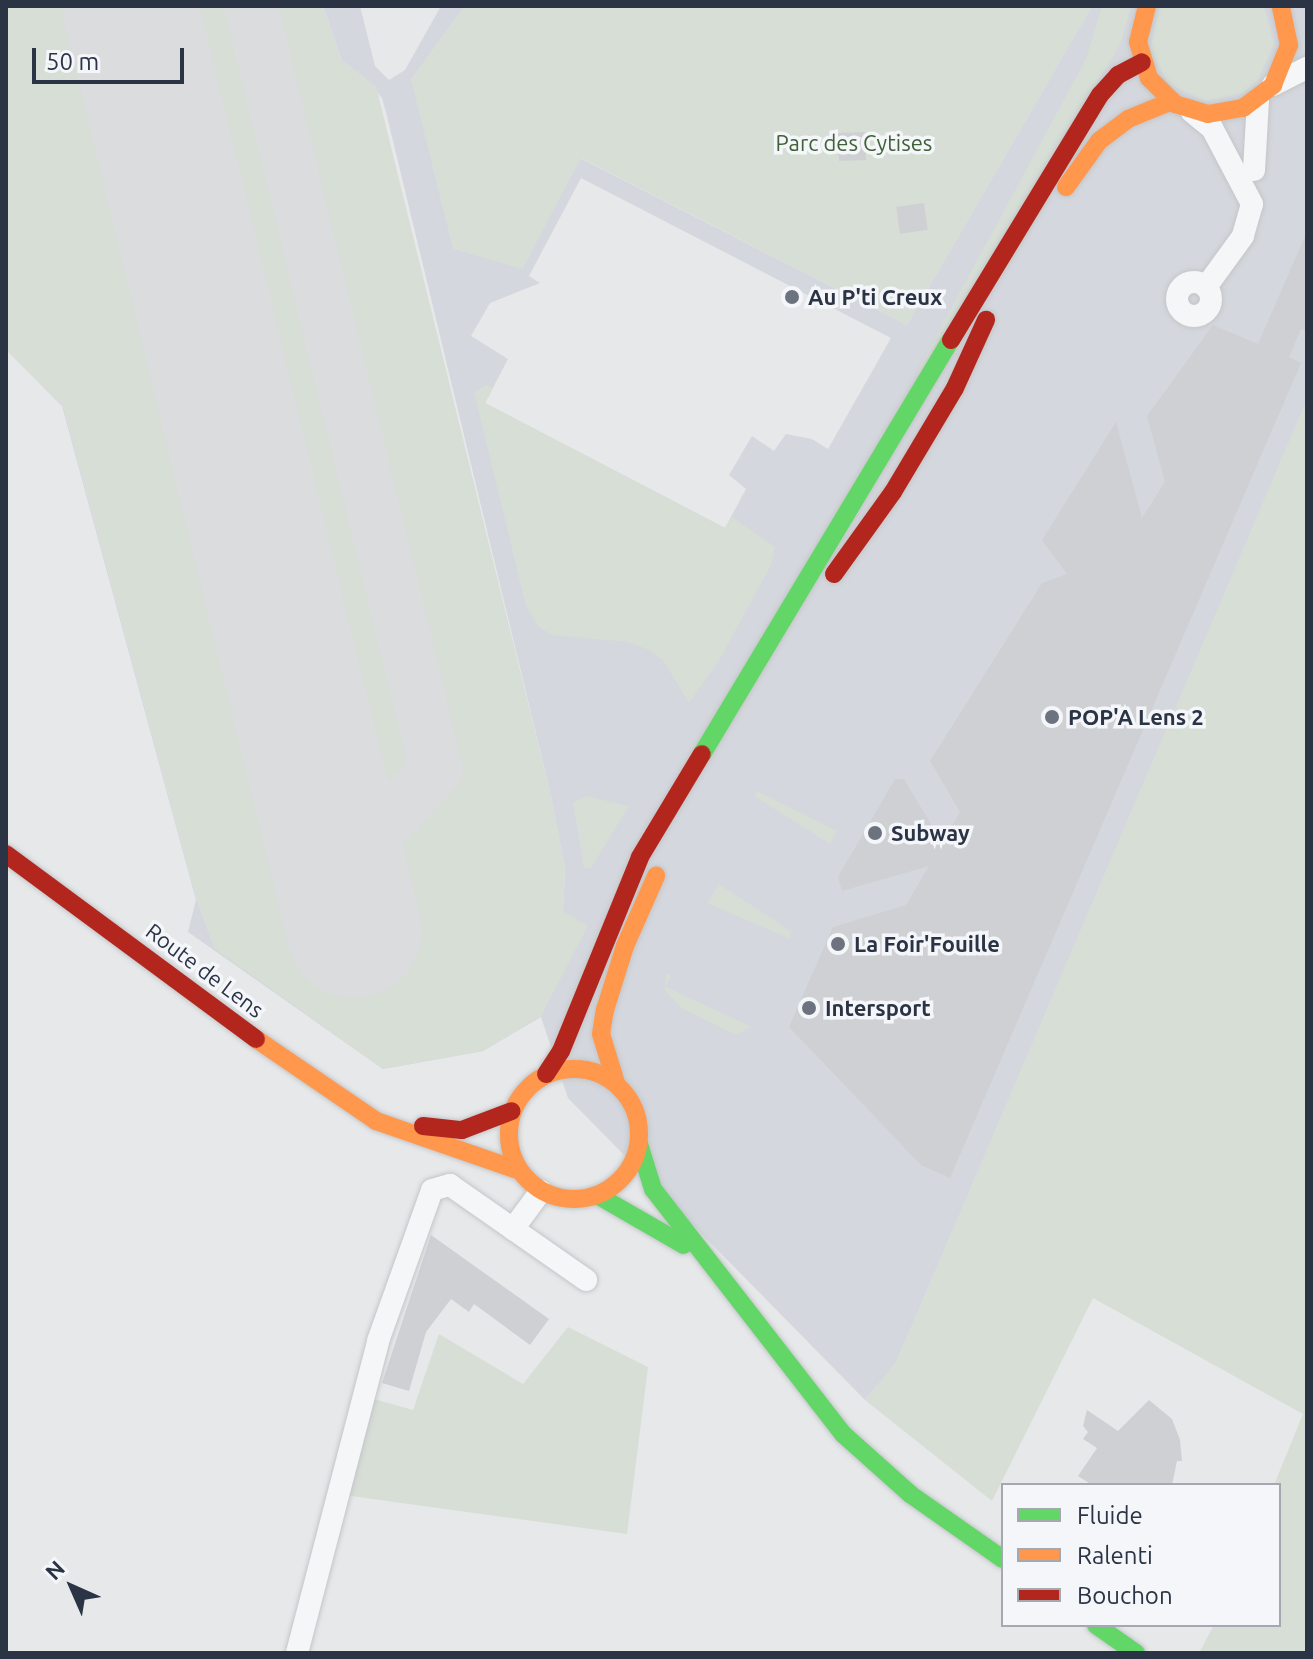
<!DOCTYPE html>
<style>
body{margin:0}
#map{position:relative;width:1313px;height:1659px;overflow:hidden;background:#e6e8ea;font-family:Ubuntu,sans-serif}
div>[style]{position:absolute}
.built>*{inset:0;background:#d4d7dd}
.green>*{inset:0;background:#d6ded6}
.taxiway>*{height:54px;margin:-27px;padding:0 27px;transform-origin:27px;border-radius:27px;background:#dadcde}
.runway>*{height:136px;margin:-68px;padding:0 68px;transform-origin:68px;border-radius:68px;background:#dadcde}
.building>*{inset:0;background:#ced0d3;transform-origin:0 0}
.roads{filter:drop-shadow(0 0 2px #c4c6c8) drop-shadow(0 0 2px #c4c6c8)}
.street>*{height:22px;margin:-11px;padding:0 11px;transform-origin:11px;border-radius:11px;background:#f5f6f7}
.street>.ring{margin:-11px;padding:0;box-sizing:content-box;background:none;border:22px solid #f5f6f7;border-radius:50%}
.fast>*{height:18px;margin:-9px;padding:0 9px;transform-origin:9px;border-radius:9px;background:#63d668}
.slow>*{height:18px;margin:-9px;padding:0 9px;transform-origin:9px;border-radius:9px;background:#ff974d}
.slow>.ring{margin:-9px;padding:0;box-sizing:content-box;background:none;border:18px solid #ff974d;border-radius:50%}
.jam>*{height:18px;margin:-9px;padding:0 9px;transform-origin:9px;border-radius:9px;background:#b3261e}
.dots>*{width:22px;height:22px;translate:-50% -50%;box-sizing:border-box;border:4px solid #f4f6f9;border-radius:50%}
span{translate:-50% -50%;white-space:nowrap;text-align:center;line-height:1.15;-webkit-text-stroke:7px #f4f6f9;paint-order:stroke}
.park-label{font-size:22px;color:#3f6138}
.poi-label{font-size:22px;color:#2b3445;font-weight:700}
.left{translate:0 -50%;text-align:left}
.street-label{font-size:22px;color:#2b3445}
.frame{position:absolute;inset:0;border:8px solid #2b3445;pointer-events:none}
.legend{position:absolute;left:1001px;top:1483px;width:280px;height:144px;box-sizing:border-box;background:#f4f6f9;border:2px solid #a4a8b1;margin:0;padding:10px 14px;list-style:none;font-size:24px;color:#2b3445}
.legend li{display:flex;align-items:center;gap:16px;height:40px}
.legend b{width:40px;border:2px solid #a4a8b1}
.north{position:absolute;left:32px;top:1547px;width:80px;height:80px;-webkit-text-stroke:6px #f4f6f9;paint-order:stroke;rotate:315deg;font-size:22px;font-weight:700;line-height:32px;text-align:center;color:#2b3445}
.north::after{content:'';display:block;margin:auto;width:28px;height:36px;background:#2b3445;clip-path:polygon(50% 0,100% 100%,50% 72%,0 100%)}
.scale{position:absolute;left:32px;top:48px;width:152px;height:36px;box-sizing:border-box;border:4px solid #2b3445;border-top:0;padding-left:10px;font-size:24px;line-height:28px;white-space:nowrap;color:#2b3445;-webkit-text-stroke:6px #f4f6f9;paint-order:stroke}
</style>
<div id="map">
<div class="built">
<i style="clip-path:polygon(evenodd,323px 6px,360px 6px,375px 66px,389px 80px,405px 70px,441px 6px,465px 6px,411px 80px,522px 269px,580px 158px,907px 325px,1092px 6px,1307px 6px,1307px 402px,896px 1363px,865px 1400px,568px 1098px,541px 1017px,483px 1051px,383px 1069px,188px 932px,196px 900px,62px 406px,6px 350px,63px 405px,197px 900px,215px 949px,563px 911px,565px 869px,551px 796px,387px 116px,382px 98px,366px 79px,342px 61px,323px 6px,581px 178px,891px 338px,828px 449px,812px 439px,786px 434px,774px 451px,752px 436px,729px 475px,746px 489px,725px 528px,485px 403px,508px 359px,471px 336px,490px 303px,540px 283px,529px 276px,581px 178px)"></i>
</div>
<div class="green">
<i style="clip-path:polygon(6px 6px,323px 6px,342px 61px,376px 86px,551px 796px,565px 869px,563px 911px,588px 926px,541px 1016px,483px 1051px,383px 1069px,215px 949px,197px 900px,63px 405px,6px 350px)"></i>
<i style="clip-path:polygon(465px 6px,1092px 6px,907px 325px,581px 158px,522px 269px,453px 249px,411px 80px)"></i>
<i style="clip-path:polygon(1102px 6px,1131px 6px,1121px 43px,921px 376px,917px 372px,1086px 59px)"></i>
<i style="clip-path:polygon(1160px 6px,1264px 6px,1274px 44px,1258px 80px,1243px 93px,1205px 101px,1169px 84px,1150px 50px)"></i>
<i style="clip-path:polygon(486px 385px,493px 388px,485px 403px,725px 528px,732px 517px,775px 547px,771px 565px,720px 659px,689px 703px,663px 660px,649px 650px,628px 642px,551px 635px,538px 626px,526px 606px,474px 392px)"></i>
<i style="clip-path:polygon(1307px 399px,1307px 1653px,1199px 1653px,1214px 1625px,1279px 1625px,1279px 1485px,1274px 1485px,1303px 1414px,1093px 1298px,992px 1501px,865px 1400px,896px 1363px)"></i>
<i style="clip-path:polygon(757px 791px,837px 831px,830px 844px,754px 796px)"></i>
<i style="clip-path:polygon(586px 796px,629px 806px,591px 868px,584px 868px,573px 803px)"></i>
<i style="clip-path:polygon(719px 884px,791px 931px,790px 939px,707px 903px)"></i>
<i style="clip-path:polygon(666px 973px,671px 976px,666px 987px,752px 1027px,736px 1035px,681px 1008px,665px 990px)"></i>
<i style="clip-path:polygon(568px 1327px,648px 1367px,627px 1534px,344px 1495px,370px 1398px,413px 1410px,439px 1334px,523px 1384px)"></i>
</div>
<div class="taxiway">
<i style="left:251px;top:6px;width:785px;rotate:76.37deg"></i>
<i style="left:436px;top:769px;width:143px;rotate:132.2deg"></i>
</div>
<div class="runway">
<i style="left:130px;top:6px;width:951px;rotate:76.37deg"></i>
</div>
<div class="building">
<i style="left:865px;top:132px;width:28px;height:27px;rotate:88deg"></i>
<i style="left:924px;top:203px;width:27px;height:28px;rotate:82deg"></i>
<i style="clip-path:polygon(1307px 232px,1307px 331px,1301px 329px,1289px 357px,1301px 363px,950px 1178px,921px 1165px,789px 1027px,833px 927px,906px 905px,929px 866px,842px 891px,838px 877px,895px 779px,904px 779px,942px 843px,960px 812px,930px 761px,1042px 583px,1067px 574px,1042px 540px,1116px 422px,1142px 518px,1165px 482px,1147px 416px,1213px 325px,1258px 344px)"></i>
<i style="clip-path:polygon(431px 1235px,549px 1319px,530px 1345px,474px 1304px,469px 1312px,451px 1299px,426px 1332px,409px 1391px,382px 1383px)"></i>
<i style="clip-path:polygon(1149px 1400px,1172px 1419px,1180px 1440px,1182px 1461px,1177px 1461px,1172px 1485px,1092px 1485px,1078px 1476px,1097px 1448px,1083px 1439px,1088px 1432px,1083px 1426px,1087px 1410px,1118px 1431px)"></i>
</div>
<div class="roads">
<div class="street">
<i style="left:1273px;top:85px;width:38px;rotate:-27deg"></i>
<i style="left:1192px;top:112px;width:26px;rotate:39deg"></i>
<i style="left:1212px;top:128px;width:86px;rotate:62.2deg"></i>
<i style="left:1252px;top:204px;width:33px;rotate:106deg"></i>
<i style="left:1243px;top:236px;width:63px;rotate:126deg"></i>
<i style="left:1254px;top:170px;width:70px;rotate:-86.7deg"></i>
<i class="ring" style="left:1177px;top:282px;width:12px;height:12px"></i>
<i style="left:513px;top:1229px;width:47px;rotate:-53.6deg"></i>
<i style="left:297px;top:1653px;width:322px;rotate:-75.4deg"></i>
<i style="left:378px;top:1341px;width:160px;rotate:-70.3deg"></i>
<i style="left:432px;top:1190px;width:19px;rotate:-16deg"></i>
<i style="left:450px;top:1185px;width:166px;rotate:34.9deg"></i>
</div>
<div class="fast">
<i style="left:702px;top:754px;width:483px;rotate:-59deg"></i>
<i style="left:639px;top:1144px;width:47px;rotate:72.7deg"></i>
<i style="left:653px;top:1189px;width:310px;rotate:52.2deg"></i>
<i style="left:843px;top:1434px;width:90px;rotate:41.8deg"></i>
<i style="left:910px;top:1494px;width:113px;rotate:35deg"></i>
<i style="left:597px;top:1195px;width:100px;rotate:29.9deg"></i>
<i style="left:1096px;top:1625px;width:49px;rotate:35deg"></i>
</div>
<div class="slow">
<i style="left:1147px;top:6px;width:37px;rotate:104deg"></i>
<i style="left:1138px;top:42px;width:38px;rotate:73deg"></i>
<i style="left:1149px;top:78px;width:37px;rotate:45deg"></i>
<i style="left:1175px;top:104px;width:34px;rotate:17deg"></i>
<i style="left:1208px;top:114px;width:36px;rotate:-10deg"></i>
<i style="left:1243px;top:108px;width:38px;rotate:-37deg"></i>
<i style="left:1273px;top:85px;width:43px;rotate:-68.2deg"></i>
<i style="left:1289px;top:45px;width:40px;rotate:-102deg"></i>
<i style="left:1066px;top:187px;width:57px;rotate:-54.3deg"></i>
<i style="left:1099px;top:141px;width:36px;rotate:-37deg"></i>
<i style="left:1128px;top:119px;width:48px;rotate:-22.2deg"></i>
<i style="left:256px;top:1039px;width:145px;rotate:34.3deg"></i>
<i style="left:376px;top:1121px;width:152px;rotate:19.1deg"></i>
<i class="ring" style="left:509px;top:1069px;width:112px;height:112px"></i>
<i style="left:616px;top:1083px;width:51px;rotate:-107deg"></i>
<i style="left:601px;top:1034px;width:24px;rotate:-81deg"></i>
<i style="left:605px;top:1010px;width:67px;rotate:-72.6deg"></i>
<i style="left:625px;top:946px;width:77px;rotate:-66.1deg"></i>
</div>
<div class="jam">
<i style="left:951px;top:340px;width:287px;rotate:-58.7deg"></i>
<i style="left:1100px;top:95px;width:27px;rotate:-48deg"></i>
<i style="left:1118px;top:75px;width:27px;rotate:-28deg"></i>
<i style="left:834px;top:574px;width:101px;rotate:-54.3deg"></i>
<i style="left:893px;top:492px;width:121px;rotate:-59.2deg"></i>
<i style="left:955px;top:388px;width:75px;rotate:-65.5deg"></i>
<i style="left:6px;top:854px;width:311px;rotate:36.5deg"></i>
<i style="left:546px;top:1074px;width:27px;rotate:-57deg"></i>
<i style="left:561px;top:1051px;width:209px;rotate:-67.8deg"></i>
<i style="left:640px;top:857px;width:120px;rotate:-59deg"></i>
<i style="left:423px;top:1126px;width:39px;rotate:6deg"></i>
<i style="left:462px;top:1130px;width:53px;rotate:-20.8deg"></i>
</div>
</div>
<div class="dots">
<i style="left:792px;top:297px;background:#6c737f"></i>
<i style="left:1052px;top:717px;background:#6c737f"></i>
<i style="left:875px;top:833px;background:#6c737f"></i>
<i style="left:838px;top:944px;background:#6c737f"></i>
<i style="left:809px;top:1008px;background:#6c737f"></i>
</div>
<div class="park-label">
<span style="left:854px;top:143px">Parc des Cytises</span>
</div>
<div class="poi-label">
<span class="left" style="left:808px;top:297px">Au P'ti Creux</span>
<span class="left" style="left:1068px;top:717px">POP'A Lens 2</span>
<span class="left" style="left:891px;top:833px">Subway</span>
<span class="left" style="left:854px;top:944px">La Foir'Fouille</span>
<span class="left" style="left:825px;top:1008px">Intersport</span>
</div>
<div class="street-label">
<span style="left:205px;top:970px;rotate:37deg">Route de Lens</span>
</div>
<div class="frame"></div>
<ul class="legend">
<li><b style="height:10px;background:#63d668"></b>Fluide</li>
<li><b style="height:10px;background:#ff974d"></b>Ralenti</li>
<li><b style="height:10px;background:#b3261e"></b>Bouchon</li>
</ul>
<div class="north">N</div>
<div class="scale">50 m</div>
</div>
